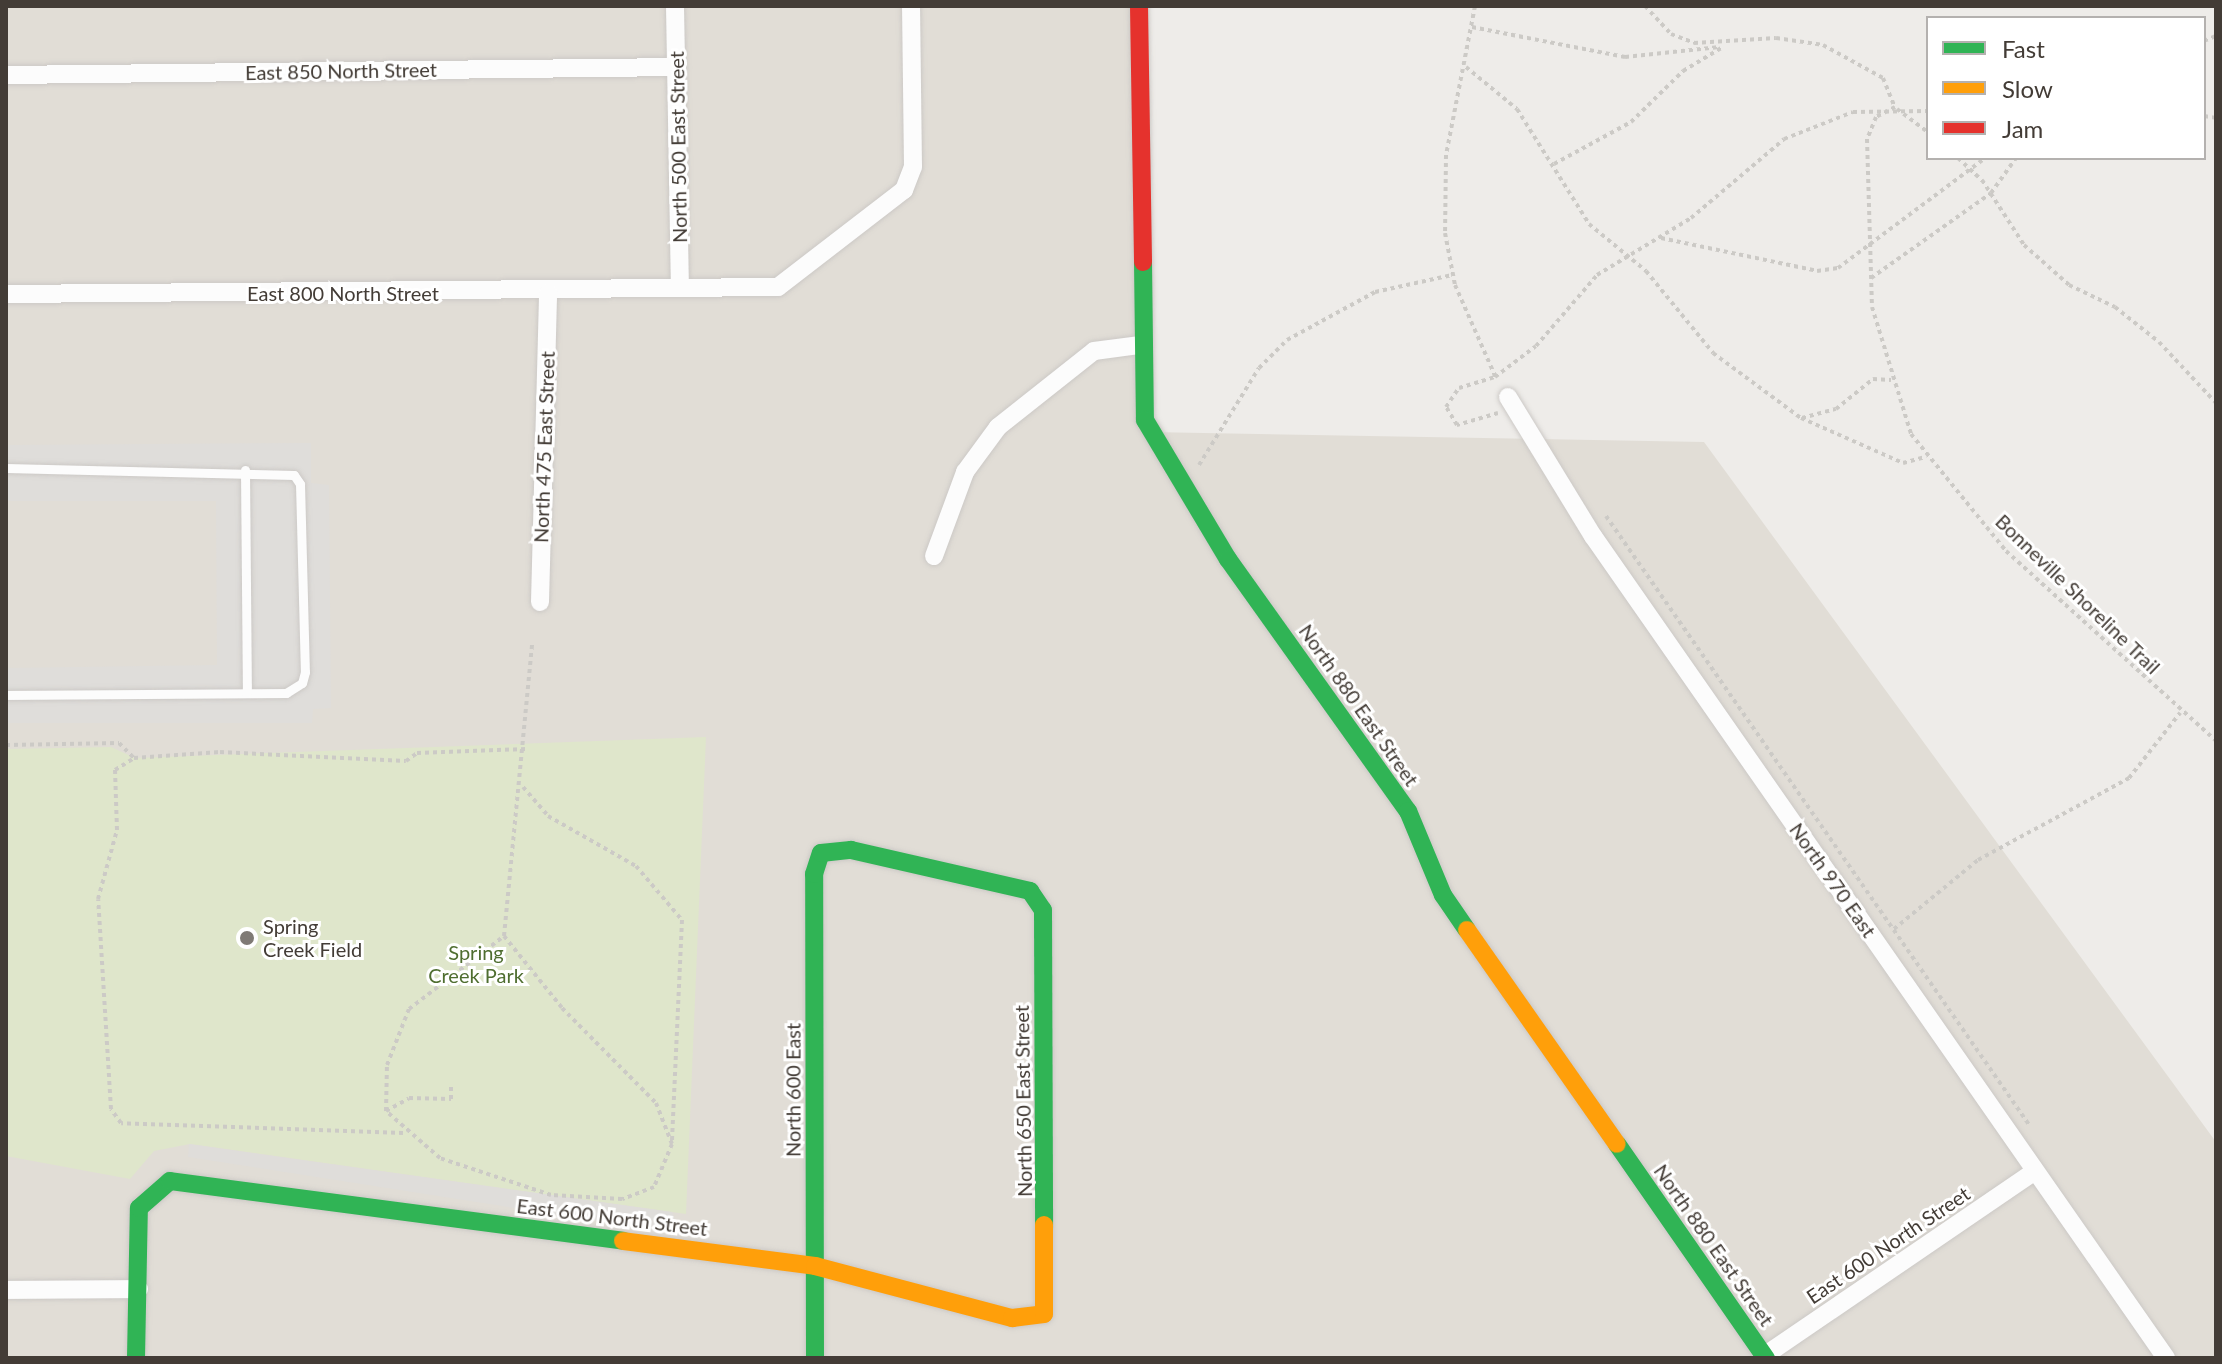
<!DOCTYPE html>
<style>
body{margin:0}
#map{position:relative;width:2222px;height:1364px;overflow:hidden;background:#eeece9;font-family:Lato,sans-serif}
div>[style]{position:absolute}
.residential>*{inset:0;background:#e1ddd6}
.green>*{inset:0;background:#dfe6cb}
.parking>*{inset:0;background:#dfddda}
.path>*{height:4px;margin-top:-2px;transform-origin:0;background:repeating-linear-gradient(90deg,#cccac6 0 4px,transparent 0 8px)}
.roads{filter:drop-shadow(0 0 2px #ccc9c6) drop-shadow(0 0 2px #ccc9c6)}
.lane>*{height:9px;margin:-4.5px;padding:0 4.5px;transform-origin:4.5px;border-radius:4.5px;background:#fcfcfc}
.street>*{height:18px;margin:-9px;padding:0 9px;transform-origin:9px;border-radius:9px;background:#fcfcfc}
.fast>*{height:18px;margin:-9px;padding:0 9px;transform-origin:9px;border-radius:9px;background:#30b455}
.slow>*{height:18px;margin:-9px;padding:0 9px;transform-origin:9px;border-radius:9px;background:#ff9f0a}
.jam>*{height:18px;margin:-9px;padding:0 9px;transform-origin:9px;border-radius:9px;background:#e5322d}
.dots>*{width:22px;height:22px;translate:-50% -50%;box-sizing:border-box;border:4px solid #fff;border-radius:50%}
span{translate:-50% -50%;white-space:nowrap;text-align:center;line-height:1.15;-webkit-text-stroke:6px #fff;paint-order:stroke}
.street-label{font-size:20px;color:#433c36}
.poi-label{font-size:20px;color:#433c36}
.left{translate:0 -50%;text-align:left}
.park-label{font-size:20px;color:#4f6e30}
.frame{position:absolute;inset:0;border:8px solid #433c36;pointer-events:none}
.legend{position:absolute;left:1926px;top:16px;width:280px;height:144px;box-sizing:border-box;background:#fff;border:2px solid #b4b1af;margin:0;padding:10px 14px;list-style:none;font-size:24px;color:#433c36}
.legend li{display:flex;align-items:center;gap:16px;height:40px}
.legend b{width:40px;border:2px solid #b4b1af}
</style>
<div id="map">
<div class="residential">
<i style="clip-path:polygon(6px 6px,1136px 6px,1149px 432px,1704px 442px,2216px 1142px,2216px 1358px,6px 1358px)"></i>
</div>
<div class="green">
<i style="clip-path:polygon(706px 737px,686px 1214px,190px 1144px,154px 1151px,130px 1179px,6px 1156px,6px 749px,111px 747px,135px 758px)"></i>
</div>
<div class="parking">
<i style="clip-path:polygon(311px 443px,311px 483px,329px 485px,331px 708px,313px 709px,312px 723px,6px 723px,6px 668px,217px 665px,216px 501px,6px 501px,6px 445px)"></i>
<i style="clip-path:polygon(189px 1144px,672px 1212px,681px 1234px,188px 1157px)"></i>
</div>
<div class="path">
<i style="left:1475px;top:6px;width:152px;rotate:101deg"></i>
<i style="left:1446px;top:155px;width:78px;rotate:90.7deg"></i>
<i style="left:1445px;top:233px;width:53px;rotate:79.1deg"></i>
<i style="left:1455px;top:285px;width:102px;rotate:66.2deg"></i>
<i style="left:1645px;top:6px;width:38px;rotate:47deg"></i>
<i style="left:1671px;top:34px;width:25px;rotate:21deg"></i>
<i style="left:1694px;top:43px;width:82px;rotate:-3.5deg"></i>
<i style="left:1776px;top:38px;width:48px;rotate:8.5deg"></i>
<i style="left:1823px;top:45px;width:68px;rotate:28.8deg"></i>
<i style="left:1883px;top:78px;width:31px;rotate:68deg"></i>
<i style="left:1895px;top:107px;width:21px;rotate:152deg"></i>
<i style="left:1876px;top:117px;width:24px;rotate:112deg"></i>
<i style="left:1867px;top:139px;width:168px;rotate:88.3deg"></i>
<i style="left:1872px;top:307px;width:133px;rotate:72.9deg"></i>
<i style="left:1911px;top:434px;width:151px;rotate:50.9deg"></i>
<i style="left:2006px;top:551px;width:283px;rotate:42.1deg"></i>
<i style="left:1472px;top:27px;width:156px;rotate:11.1deg"></i>
<i style="left:1625px;top:57px;width:95px;rotate:-6.1deg"></i>
<i style="left:2204px;top:41px;width:13px;rotate:-23deg"></i>
<i style="left:1466px;top:67px;width:66px;rotate:39.5deg"></i>
<i style="left:1517px;top:109px;width:136px;rotate:57.9deg"></i>
<i style="left:1589px;top:224px;width:74px;rotate:39.5deg"></i>
<i style="left:1646px;top:271px;width:106px;rotate:50.7deg"></i>
<i style="left:1713px;top:353px;width:109px;rotate:36.5deg"></i>
<i style="left:1801px;top:418px;width:111px;rotate:23.8deg"></i>
<i style="left:1903px;top:463px;width:24px;rotate:-15deg"></i>
<i style="left:1897px;top:109px;width:39px;rotate:37deg"></i>
<i style="left:2204px;top:116px;width:12px;rotate:9deg"></i>
<i style="left:1958px;top:158px;width:33px;rotate:43deg"></i>
<i style="left:1982px;top:180px;width:77px;rotate:57.1deg"></i>
<i style="left:2024px;top:245px;width:60px;rotate:41.6deg"></i>
<i style="left:2069px;top:285px;width:51px;rotate:25.6deg"></i>
<i style="left:2115px;top:307px;width:56px;rotate:38.5deg"></i>
<i style="left:2159px;top:342px;width:83px;rotate:46.9deg"></i>
<i style="left:1554px;top:164px;width:88px;rotate:-28.6deg"></i>
<i style="left:1631px;top:122px;width:73px;rotate:-44.4deg"></i>
<i style="left:1683px;top:71px;width:47px;rotate:-31deg"></i>
<i style="left:1661px;top:238px;width:159px;rotate:11.9deg"></i>
<i style="left:1817px;top:271px;width:21px;rotate:-8deg"></i>
<i style="left:1838px;top:268px;width:184px;rotate:-36.8deg"></i>
<i style="left:1871px;top:278px;width:147px;rotate:-35.3deg"></i>
<i style="left:1991px;top:193px;width:43px;rotate:-54.5deg"></i>
<i style="left:1498px;top:413px;width:43px;rotate:163.7deg"></i>
<i style="left:1457px;top:425px;width:21px;rotate:-121deg"></i>
<i style="left:1446px;top:407px;width:23px;rotate:-56deg"></i>
<i style="left:1459px;top:388px;width:38px;rotate:-17deg"></i>
<i style="left:1495px;top:377px;width:51px;rotate:-37.1deg"></i>
<i style="left:1536px;top:346px;width:94px;rotate:-49.3deg"></i>
<i style="left:1597px;top:275px;width:110px;rotate:-31.2deg"></i>
<i style="left:1691px;top:218px;width:122px;rotate:-40.3deg"></i>
<i style="left:1784px;top:139px;width:74px;rotate:-21.4deg"></i>
<i style="left:1853px;top:112px;width:75px;rotate:-0.8deg"></i>
<i style="left:1802px;top:418px;width:35px;rotate:-15deg"></i>
<i style="left:1836px;top:409px;width:48px;rotate:-39deg"></i>
<i style="left:1873px;top:379px;width:18px;rotate:3deg"></i>
<i style="left:1199px;top:465px;width:114px;rotate:-58.3deg"></i>
<i style="left:1259px;top:368px;width:40px;rotate:-45deg"></i>
<i style="left:1287px;top:340px;width:100px;rotate:-28.6deg"></i>
<i style="left:1375px;top:292px;width:79px;rotate:-12.4deg"></i>
<i style="left:1606px;top:516px;width:743px;rotate:55.2deg"></i>
<i style="left:6px;top:745px;width:113px;rotate:-1deg"></i>
<i style="left:119px;top:743px;width:21px;rotate:45deg"></i>
<i style="left:523px;top:787px;width:38px;rotate:49deg"></i>
<i style="left:548px;top:816px;width:101px;rotate:29.6deg"></i>
<i style="left:636px;top:866px;width:71px;rotate:49.6deg"></i>
<i style="left:682px;top:920px;width:222px;rotate:92.6deg"></i>
<i style="left:1894px;top:929px;width:109px;rotate:-39.4deg"></i>
<i style="left:1978px;top:860px;width:172px;rotate:-28.5deg"></i>
<i style="left:2129px;top:778px;width:83px;rotate:-51.9deg"></i>
<i style="left:504px;top:936px;width:92px;rotate:51.1deg"></i>
<i style="left:562px;top:1008px;width:134px;rotate:45.3deg"></i>
<i style="left:656px;top:1103px;width:44px;rotate:68.7deg"></i>
<i style="left:672px;top:1144px;width:47px;rotate:112.7deg"></i>
<i style="left:654px;top:1187px;width:34px;rotate:159deg"></i>
<i style="left:622px;top:1199px;width:71px;rotate:-176.8deg"></i>
<i style="left:551px;top:1195px;width:117px;rotate:-161.6deg"></i>
<i style="left:440px;top:1158px;width:72px;rotate:-139deg"></i>
<i style="left:386px;top:1111px;width:46px;rotate:-88.8deg"></i>
<i style="left:387px;top:1065px;width:60px;rotate:-68.6deg"></i>
<i style="left:409px;top:1009px;width:120px;rotate:-37.5deg"></i>
<i style="left:504px;top:936px;width:293px;rotate:-84.5deg"></i>
<i style="left:386px;top:1111px;width:26px;rotate:-29deg"></i>
<i style="left:409px;top:1098px;width:42px;rotate:1.4deg"></i>
<i style="left:451px;top:1099px;width:15px;rotate:-90deg"></i>
<i style="left:403px;top:1133px;width:282px;rotate:-178deg"></i>
<i style="left:121px;top:1123px;width:17px;rotate:-126deg"></i>
<i style="left:111px;top:1109px;width:210px;rotate:-93.5deg"></i>
<i style="left:98px;top:899px;width:72px;rotate:-74.6deg"></i>
<i style="left:117px;top:830px;width:60px;rotate:-91.9deg"></i>
<i style="left:115px;top:770px;width:22px;rotate:-32deg"></i>
<i style="left:134px;top:758px;width:86px;rotate:-4deg"></i>
<i style="left:220px;top:752px;width:186px;rotate:2.8deg"></i>
<i style="left:406px;top:761px;width:14px;rotate:-36deg"></i>
<i style="left:417px;top:753px;width:109px;rotate:-2.1deg"></i>
</div>
<div class="roads">
<div class="lane">
<i style="left:6px;top:468px;width:288px;rotate:1.4deg"></i>
<i style="left:294px;top:475px;width:11px;rotate:56deg"></i>
<i style="left:300px;top:484px;width:188px;rotate:88.5deg"></i>
<i style="left:305px;top:672px;width:11px;rotate:105deg"></i>
<i style="left:302px;top:683px;width:19px;rotate:148deg"></i>
<i style="left:286px;top:693px;width:280px;rotate:179.6deg"></i>
<i style="left:245px;top:470px;width:223px;rotate:89.5deg"></i>
</div>
<div class="street">
<i style="left:675px;top:6px;width:282px;rotate:89deg"></i>
<i style="left:6px;top:75px;width:671px;rotate:-0.68deg"></i>
<i style="left:6px;top:294px;width:772px;rotate:-0.52deg"></i>
<i style="left:778px;top:287px;width:159px;rotate:-37.6deg"></i>
<i style="left:904px;top:190px;width:25px;rotate:-69deg"></i>
<i style="left:913px;top:167px;width:161px;rotate:-90.7deg"></i>
<i style="left:1508px;top:397px;width:163px;rotate:58.6deg"></i>
<i style="left:1593px;top:536px;width:1002px;rotate:55.12deg"></i>
<i style="left:934px;top:556px;width:90px;rotate:-69.7deg"></i>
<i style="left:965px;top:472px;width:56px;rotate:-53.7deg"></i>
<i style="left:998px;top:427px;width:122px;rotate:-38.4deg"></i>
<i style="left:1094px;top:351px;width:45px;rotate:-7.6deg"></i>
<i style="left:540px;top:602px;width:309px;rotate:-88.5deg"></i>
<i style="left:6px;top:1290px;width:133px;rotate:-0.4deg"></i>
<i style="left:1764px;top:1356px;width:328px;rotate:-34.3deg"></i>
</div>
<div class="fast">
<i style="left:1143px;top:262px;width:158px;rotate:89.3deg"></i>
<i style="left:1145px;top:420px;width:162px;rotate:59.2deg"></i>
<i style="left:1228px;top:559px;width:310px;rotate:54.5deg"></i>
<i style="left:1408px;top:811px;width:91px;rotate:67.4deg"></i>
<i style="left:1443px;top:895px;width:42px;rotate:55.6deg"></i>
<i style="left:1617px;top:1144px;width:261px;rotate:55.2deg"></i>
<i style="left:136px;top:1358px;width:150px;rotate:-88.9deg"></i>
<i style="left:139px;top:1208px;width:41px;rotate:-41.1deg"></i>
<i style="left:170px;top:1181px;width:457px;rotate:7.5deg"></i>
<i style="left:815px;top:1358px;width:484px;rotate:-90.1deg"></i>
<i style="left:814px;top:874px;width:22px;rotate:-72deg"></i>
<i style="left:821px;top:853px;width:30px;rotate:-6deg"></i>
<i style="left:851px;top:850px;width:184px;rotate:12.9deg"></i>
<i style="left:1030px;top:891px;width:23px;rotate:56deg"></i>
<i style="left:1043px;top:910px;width:315px;rotate:89.8deg"></i>
</div>
<div class="slow">
<i style="left:1467px;top:930px;width:261px;rotate:55deg"></i>
<i style="left:623px;top:1241px;width:194px;rotate:7.4deg"></i>
<i style="left:815px;top:1266px;width:204px;rotate:14.8deg"></i>
<i style="left:1012px;top:1318px;width:32px;rotate:-7deg"></i>
<i style="left:1044px;top:1314px;width:89px;rotate:-90deg"></i>
</div>
<div class="jam">
<i style="left:1139px;top:6px;width:256px;rotate:89.1deg"></i>
</div>
</div>
<div class="dots">
<i style="left:247px;top:938px;background:#7f7a75"></i>
</div>
<div class="street-label">
<span style="left:341px;top:71px;rotate:-1deg">East 850 North Street</span>
<span style="left:678px;top:147px;rotate:-91deg">North 500 East Street</span>
<span style="left:343px;top:293px">East 800 North Street</span>
<span style="left:544px;top:447px;rotate:-88deg">North 475 East Street</span>
<span style="left:2078px;top:594px;rotate:44deg">Bonneville Shoreline Trail</span>
<span style="left:1359px;top:705px;rotate:55deg">North 880 East Street</span>
<span style="left:1833px;top:880px;rotate:55deg">North 970 East</span>
<span style="left:793px;top:1090px;rotate:-90deg">North 600 East</span>
<span style="left:1023px;top:1101px;rotate:-91deg">North 650 East Street</span>
<span style="left:612px;top:1217px;rotate:7deg">East 600 North Street</span>
<span style="left:1714px;top:1245px;rotate:55deg">North 880 East Street</span>
<span style="left:1888px;top:1245px;rotate:-34deg">East 600 North Street</span>
</div>
<div class="poi-label">
<span class="left" style="left:263px;top:938px">Spring<br>Creek Field</span>
</div>
<div class="park-label">
<span style="left:476px;top:964px">Spring<br>Creek Park</span>
</div>
<div class="frame"></div>
<ul class="legend">
<li><b style="height:10px;background:#30b455"></b>Fast</li>
<li><b style="height:10px;background:#ff9f0a"></b>Slow</li>
<li><b style="height:10px;background:#e5322d"></b>Jam</li>
</ul>
</div>
